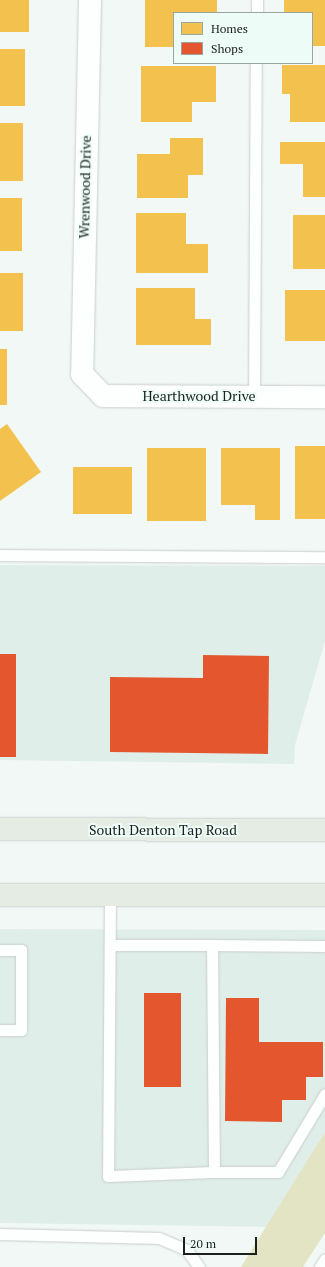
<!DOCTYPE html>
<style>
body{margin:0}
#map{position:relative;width:325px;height:1267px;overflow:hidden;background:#f2f8f6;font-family:"PT Serif",serif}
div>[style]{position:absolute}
.built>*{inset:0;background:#e0eeea}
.green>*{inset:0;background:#e3e4c3}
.homes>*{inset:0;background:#f2c14e;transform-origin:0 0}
.shops>*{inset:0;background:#e4572e;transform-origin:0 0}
.roads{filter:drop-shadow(0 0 1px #c9cecc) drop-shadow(0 0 1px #c9cecc)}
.lane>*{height:11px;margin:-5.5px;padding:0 5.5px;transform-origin:5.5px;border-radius:5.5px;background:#fdfefe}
.street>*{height:22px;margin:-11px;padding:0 11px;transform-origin:11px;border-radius:11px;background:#fdfefe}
.primary>*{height:22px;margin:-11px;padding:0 11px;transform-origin:11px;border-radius:11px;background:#e4ece3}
span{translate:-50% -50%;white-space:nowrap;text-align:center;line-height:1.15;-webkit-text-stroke:4px #eefcf7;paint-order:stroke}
.street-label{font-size:14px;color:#1b201e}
.legend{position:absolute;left:173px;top:12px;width:140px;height:52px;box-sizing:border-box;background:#eefcf7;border:1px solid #9aa4a0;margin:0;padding:5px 7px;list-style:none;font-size:12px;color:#1b201e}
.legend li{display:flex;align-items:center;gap:8px;height:20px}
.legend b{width:20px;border:1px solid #9aa4a0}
.scale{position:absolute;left:183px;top:1237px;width:74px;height:18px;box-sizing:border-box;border:2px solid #1b201e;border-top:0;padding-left:5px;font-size:12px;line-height:14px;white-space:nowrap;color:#1b201e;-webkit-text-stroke:3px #eefcf7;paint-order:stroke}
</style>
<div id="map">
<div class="built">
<i style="clip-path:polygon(0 565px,325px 566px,325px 641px,295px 745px,294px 764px,0 760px)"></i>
<i style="clip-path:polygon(0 929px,325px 930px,325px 1132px,267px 1227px,0 1223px)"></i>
</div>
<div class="green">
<i style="clip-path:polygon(325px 1132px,325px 1233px,303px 1267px,241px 1267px)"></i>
</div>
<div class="homes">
<i style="left:0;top:0;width:29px;height:32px"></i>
<i style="clip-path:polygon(145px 0,217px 0,217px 13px,174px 13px,174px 47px,145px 47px)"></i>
<i style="clip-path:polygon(284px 0,325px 0,325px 46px,312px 46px,312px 13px,284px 13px)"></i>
<i style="left:25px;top:49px;width:57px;height:25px;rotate:90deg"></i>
<i style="clip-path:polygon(282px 65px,325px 65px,325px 122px,290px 122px,290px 94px,282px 94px)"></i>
<i style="clip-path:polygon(141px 66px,216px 66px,216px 102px,192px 102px,192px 122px,141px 122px)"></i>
<i style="left:0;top:123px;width:23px;height:58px"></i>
<i style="clip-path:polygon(170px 138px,203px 138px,203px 175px,188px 175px,188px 198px,137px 198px,137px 154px,170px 154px)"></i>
<i style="clip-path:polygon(280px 142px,325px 142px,325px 197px,303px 197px,303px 164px,280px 164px)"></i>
<i style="left:0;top:198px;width:22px;height:53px"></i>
<i style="clip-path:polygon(136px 213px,186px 213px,186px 244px,208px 244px,208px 273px,136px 273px)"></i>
<i style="left:293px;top:215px;width:32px;height:54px"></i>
<i style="left:0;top:273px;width:23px;height:58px"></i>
<i style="clip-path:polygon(136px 288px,195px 288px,195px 319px,211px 319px,211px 345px,136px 345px)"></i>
<i style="left:285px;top:290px;width:40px;height:51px"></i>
<i style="left:0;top:349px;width:7px;height:56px"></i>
<i style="clip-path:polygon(7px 424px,41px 472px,0 501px,0 429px)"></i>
<i style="left:295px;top:446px;width:30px;height:73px"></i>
<i style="left:147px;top:448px;width:59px;height:73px"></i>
<i style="clip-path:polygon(221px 448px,280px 448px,280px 520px,255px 520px,255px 505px,221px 505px)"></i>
<i style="left:73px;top:467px;width:59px;height:47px"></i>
</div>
<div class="shops">
<i style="left:0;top:654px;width:16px;height:103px"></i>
<i style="clip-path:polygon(203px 655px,269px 656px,268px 754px,110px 752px,110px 677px,203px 678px)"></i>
<i style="left:144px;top:993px;width:37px;height:94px"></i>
<i style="clip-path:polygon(226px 998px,259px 998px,259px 1042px,323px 1042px,323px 1077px,306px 1077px,306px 1100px,282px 1100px,282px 1122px,225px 1121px)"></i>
</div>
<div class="roads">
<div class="lane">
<i style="left:257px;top:13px;width:13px;rotate:-90deg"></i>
<i style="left:254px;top:397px;width:334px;rotate:-89.7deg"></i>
<i style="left:0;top:555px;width:325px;rotate:0.4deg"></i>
<i style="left:110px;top:895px;width:281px;rotate:90.4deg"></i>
<i style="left:108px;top:1176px;width:106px;rotate:-2.2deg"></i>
<i style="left:214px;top:1172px;width:227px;rotate:-90.5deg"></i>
<i style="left:212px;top:945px;width:113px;rotate:0.5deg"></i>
<i style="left:110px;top:945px;width:102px"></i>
<i style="left:0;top:950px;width:21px"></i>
<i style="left:21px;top:950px;width:80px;rotate:90deg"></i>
<i style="left:21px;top:1030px;width:21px;rotate:180deg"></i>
<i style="left:214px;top:1172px;width:64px"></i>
<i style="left:278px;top:1172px;width:91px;rotate:-58.9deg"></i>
<i style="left:0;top:1234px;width:159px;rotate:1.4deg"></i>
<i style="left:159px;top:1238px;width:30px;rotate:23deg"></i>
<i style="left:187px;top:1250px;width:21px;rotate:55deg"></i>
<i style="left:320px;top:1267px;width:9px;rotate:-58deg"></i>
</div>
<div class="street">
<i style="left:90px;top:0;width:374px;rotate:91.2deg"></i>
<i style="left:82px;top:374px;width:30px;rotate:46deg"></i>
<i style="left:103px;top:396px;width:222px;rotate:0.3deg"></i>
</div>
<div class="primary">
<i style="left:0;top:829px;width:325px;rotate:0.2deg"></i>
<i style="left:0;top:895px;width:325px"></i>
</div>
</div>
<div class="street-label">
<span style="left:85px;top:187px;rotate:-89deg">Wrenwood Drive</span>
<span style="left:199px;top:396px">Hearthwood Drive</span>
<span style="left:163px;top:830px">South Denton Tap Road</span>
</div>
<ul class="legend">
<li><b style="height:11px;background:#f2c14e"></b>Homes</li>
<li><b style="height:11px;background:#e4572e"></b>Shops</li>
</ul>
<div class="scale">20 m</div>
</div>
